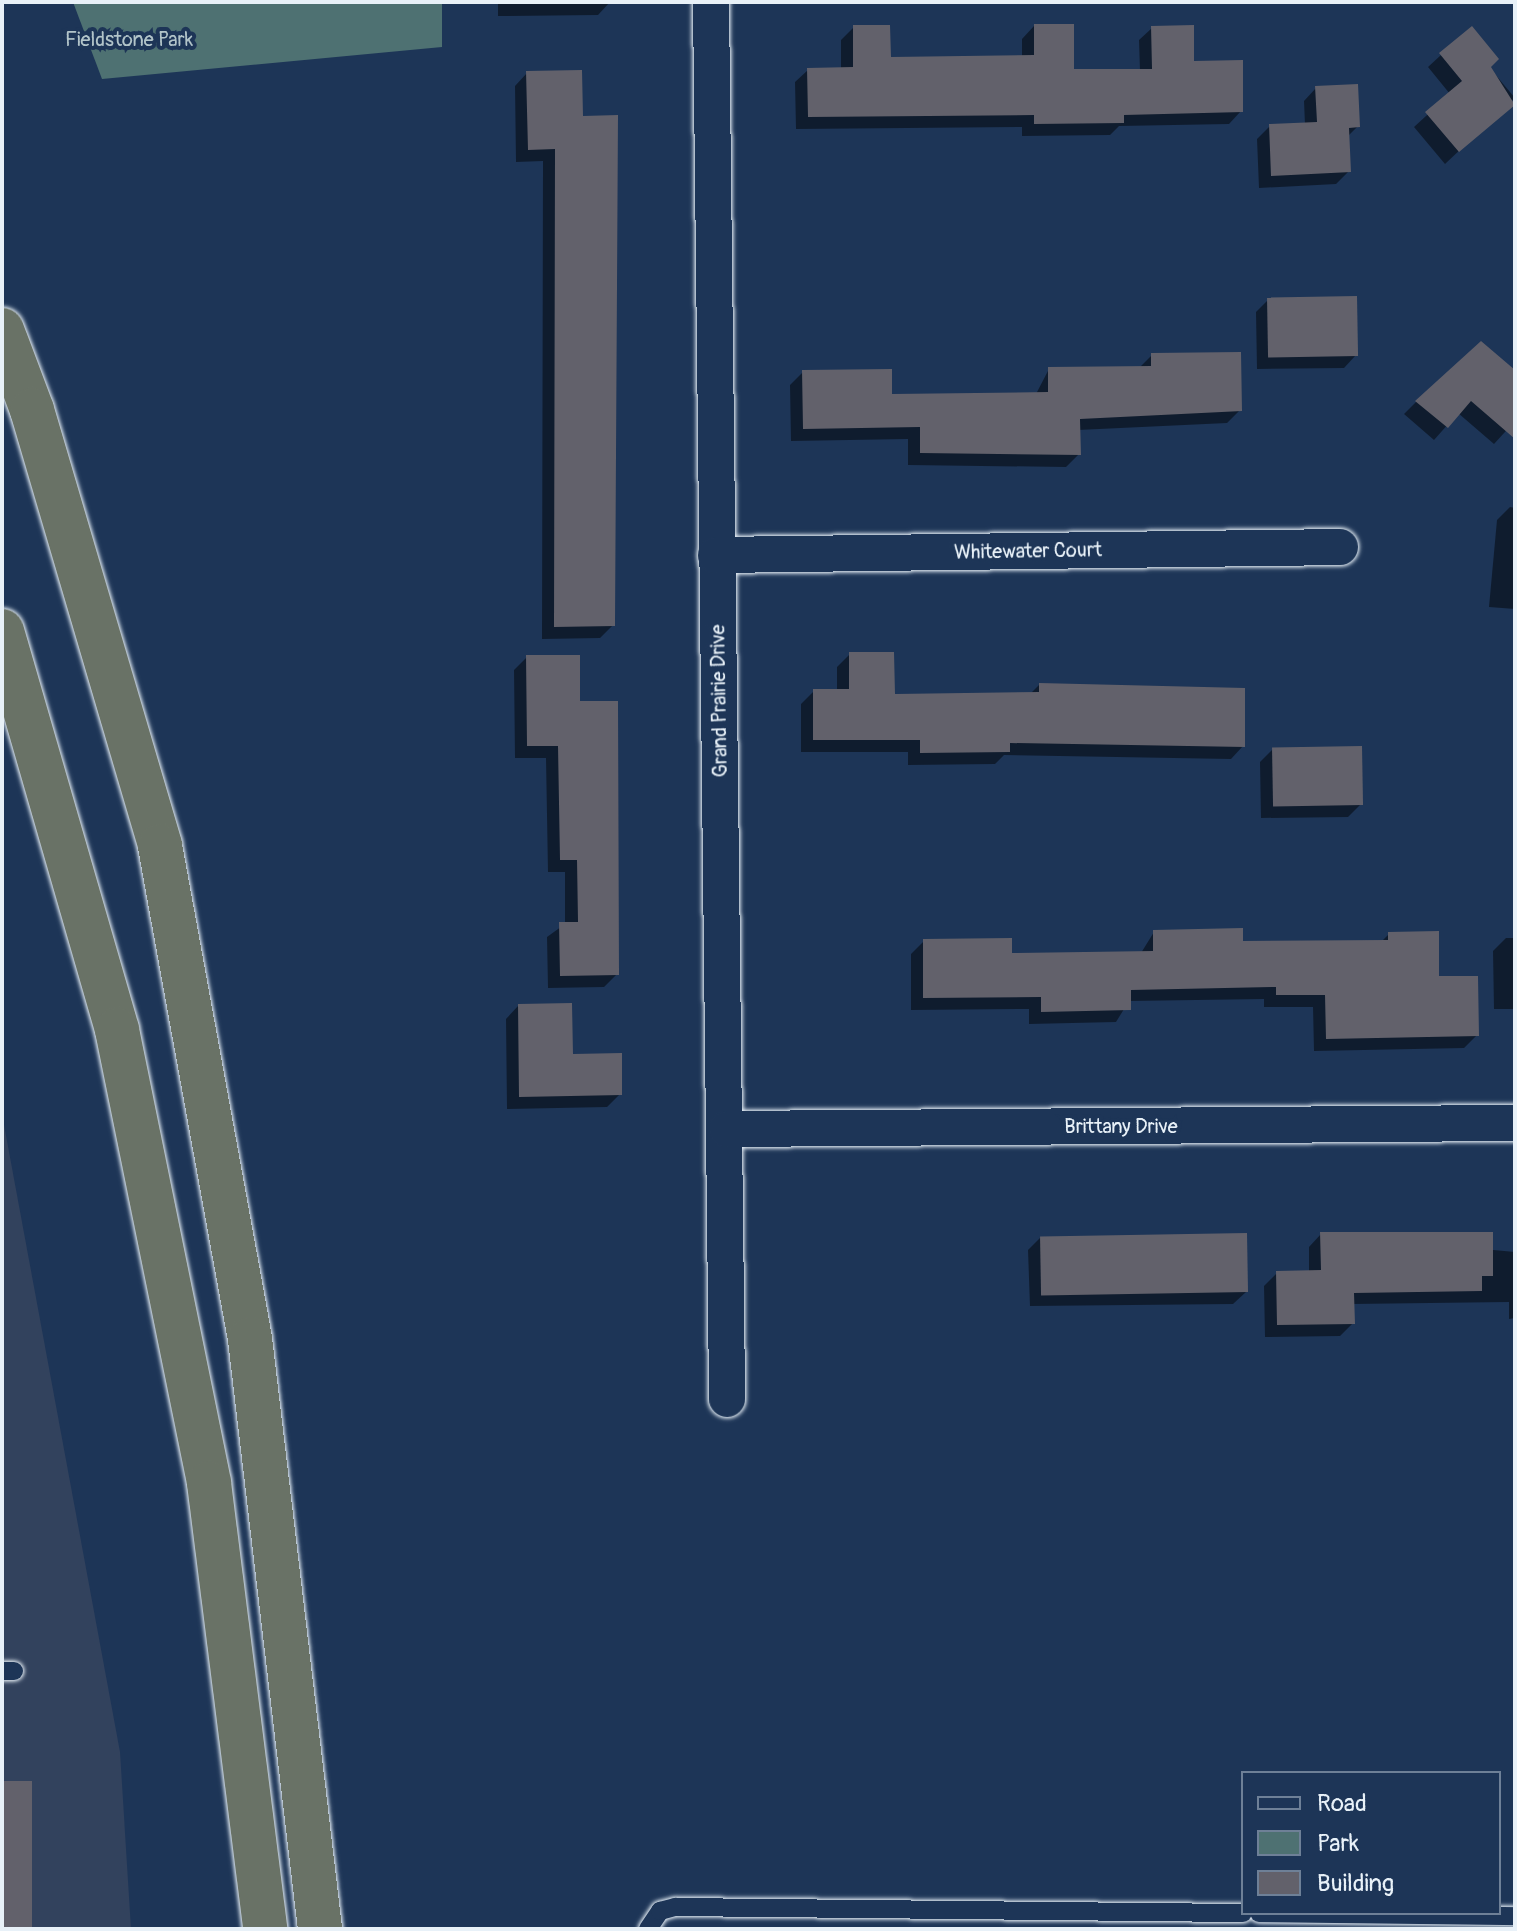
<!DOCTYPE html>
<style>
body{margin:0}
#map{position:relative;width:1517px;height:1931px;overflow:hidden;background:#1d3557;font-family:Pangolin,sans-serif}
div>[style]{position:absolute}
.built>*{inset:0;background:#32425d}
.green>*{inset:0;background:#4e7172}
.shadow>*{inset:0;background:#0007}
.building>*{inset:0;background:#62616b;transform-origin:0 0}
.roads{filter:drop-shadow(0 0 2px #e8f1f8) drop-shadow(0 0 2px #e8f1f8)}
.service>*{height:18px;margin:-9px;padding:0 9px;transform-origin:9px;border-radius:9px;background:#1d3557}
.minor>*{height:36px;margin:-18px;padding:0 18px;transform-origin:18px;border-radius:18px;background:#1d3557}
.motorway>*{height:44px;margin:-22px;padding:0 22px;transform-origin:22px;border-radius:22px;background:#697266}
span{translate:-50% -50%;white-space:nowrap;text-align:center;line-height:1.15;-webkit-text-stroke:8px #1d3557;paint-order:stroke}
.park-label{font-size:20px;color:#b2c4c9}
.street-label{font-size:20px;color:#e8f1f8}
.frame{position:absolute;inset:0;border:4px solid #e8f1f8;pointer-events:none}
.legend{position:absolute;left:1241px;top:1771px;width:260px;height:144px;box-sizing:border-box;background:#1d3557;border:2px solid #6e8097;margin:0;padding:10px 14px;list-style:none;font-size:24px;color:#e8f1f8}
.legend li{display:flex;align-items:center;gap:16px;height:40px}
.legend b{width:40px;border:2px solid #6e8097}
</style>
<div id="map">
<div class="built">
<i style="clip-path:polygon(2px 1114px,120px 1752px,131px 1929px,2px 1929px)"></i>
</div>
<div class="green">
<i style="clip-path:polygon(73px 2px,442px 2px,442px 47px,102px 79px)"></i>
</div>
<div class="shadow">
<i style="clip-path:polygon(498px 2px,610px 2px,598px 15px,498px 16px)"></i>
<i style="clip-path:polygon(1034px 26px,1072px 71px,1140px 71px,1139px 40px,1152px 28px,1241px 111px,1229px 124px,1119px 126px,1110px 135px,1022px 136px,1022px 127px,796px 129px,795px 82px,808px 70px,841px 69px,841px 40px,854px 27px,889px 60px,1022px 57px,1022px 39px)"></i>
<i style="clip-path:polygon(1441px 55px,1489px 67px,1515px 98px,1445px 164px,1414px 127px,1450px 94px,1428px 67px)"></i>
<i style="clip-path:polygon(527px 73px,581px 118px,613px 625px,600px 638px,542px 639px,543px 161px,516px 162px,515px 86px)"></i>
<i style="clip-path:polygon(1316px 88px,1358px 126px,1347px 137px,1349px 171px,1336px 184px,1259px 188px,1257px 139px,1270px 126px,1305px 125px,1304px 101px)"></i>
<i style="clip-path:polygon(1268px 300px,1356px 355px,1344px 368px,1257px 369px,1256px 312px)"></i>
<i style="clip-path:polygon(1152px 355px,1240px 410px,1227px 423px,1078px 430px,1079px 454px,1066px 467px,908px 465px,908px 439px,791px 441px,790px 385px,803px 372px,890px 396px,1036px 394px,1049px 369px,1139px 368px)"></i>
<i style="clip-path:polygon(1515px 373px,1515px 421px,1494px 444px,1458px 413px,1434px 440px,1404px 414px,1416px 402px)"></i>
<i style="clip-path:polygon(1510px 507px,1515px 508px,1515px 609px,1489px 607px,1497px 520px)"></i>
<i style="clip-path:polygon(850px 654px,893px 696px,1030px 694px,1039px 685px,1243px 746px,1231px 759px,1004px 755px,995px 764px,908px 765px,908px 752px,801px 752px,801px 704px,814px 691px,837px 691px,837px 667px)"></i>
<i style="clip-path:polygon(527px 657px,578px 703px,617px 974px,604px 987px,548px 988px,547px 937px,565px 924px,565px 872px,548px 872px,546px 758px,515px 758px,514px 670px)"></i>
<i style="clip-path:polygon(1273px 749px,1361px 804px,1348px 817px,1261px 818px,1260px 762px)"></i>
<i style="clip-path:polygon(1154px 932px,1241px 943px,1381px 942px,1389px 934px,1437px 978px,1477px 1035px,1464px 1048px,1314px 1051px,1313px 1007px,1264px 1007px,1264px 999px,1129px 1001px,1116px 1022px,1029px 1024px,1029px 1009px,911px 1010px,911px 954px,924px 941px,1010px 955px,1141px 953px)"></i>
<i style="clip-path:polygon(1506px 938px,1515px 938px,1515px 1009px,1494px 1009px,1493px 951px)"></i>
<i style="clip-path:polygon(518px 1006px,571px 1056px,620px 1094px,607px 1107px,507px 1109px,506px 1019px)"></i>
<i style="clip-path:polygon(1321px 1234px,1515px 1252px,1515px 1318px,1509px 1319px,1509px 1302px,1352px 1304px,1353px 1323px,1340px 1336px,1265px 1337px,1264px 1286px,1277px 1273px,1309px 1272px,1309px 1247px)"></i>
<i style="clip-path:polygon(1041px 1237px,1246px 1292px,1233px 1304px,1030px 1306px,1028px 1250px)"></i>
</div>
<div class="building">
<i style="clip-path:polygon(1034px 24px,1074px 24px,1074px 69px,1152px 69px,1151px 26px,1194px 25px,1194px 61px,1243px 60px,1243px 112px,1124px 115px,1124px 123px,1034px 124px,1034px 115px,808px 117px,807px 68px,853px 67px,853px 25px,890px 25px,891px 57px,1034px 55px)"></i>
<i style="clip-path:polygon(1472px 26px,1499px 59px,1491px 67px,1515px 105px,1459px 152px,1425px 112px,1462px 81px,1439px 53px)"></i>
<i style="clip-path:polygon(582px 70px,583px 116px,618px 115px,615px 626px,554px 627px,555px 149px,528px 150px,526px 71px)"></i>
<i style="clip-path:polygon(1358px 84px,1360px 127px,1349px 128px,1351px 172px,1271px 176px,1269px 124px,1317px 122px,1315px 86px)"></i>
<i style="left:1357px;top:296px;width:60px;height:90px;rotate:89deg"></i>
<i style="clip-path:polygon(1481px 341px,1515px 370px,1515px 439px,1471px 401px,1448px 428px,1415px 401px)"></i>
<i style="clip-path:polygon(1241px 352px,1242px 411px,1080px 419px,1081px 455px,920px 453px,920px 427px,803px 429px,802px 370px,892px 369px,892px 394px,1048px 392px,1048px 367px,1151px 366px,1151px 353px)"></i>
<i style="clip-path:polygon(849px 652px,894px 652px,895px 694px,1039px 692px,1039px 683px,1245px 688px,1245px 747px,1010px 743px,1010px 752px,920px 753px,920px 740px,813px 740px,813px 689px,849px 689px)"></i>
<i style="clip-path:polygon(526px 655px,580px 655px,580px 701px,618px 701px,619px 975px,560px 976px,559px 922px,578px 922px,577px 860px,560px 860px,558px 746px,527px 746px)"></i>
<i style="left:1362px;top:746px;width:59px;height:90px;rotate:89deg"></i>
<i style="clip-path:polygon(1243px 928px,1243px 941px,1388px 940px,1388px 932px,1439px 931px,1439px 976px,1478px 976px,1479px 1036px,1326px 1039px,1325px 995px,1276px 995px,1276px 987px,1131px 990px,1131px 1010px,1041px 1012px,1041px 997px,923px 998px,923px 939px,1012px 938px,1012px 953px,1153px 951px,1153px 930px)"></i>
<i style="clip-path:polygon(572px 1003px,573px 1054px,622px 1053px,622px 1095px,519px 1097px,518px 1004px)"></i>
<i style="clip-path:polygon(1320px 1232px,1493px 1232px,1493px 1276px,1482px 1276px,1482px 1291px,1354px 1293px,1355px 1324px,1277px 1325px,1276px 1271px,1321px 1270px)"></i>
<i style="left:1247px;top:1233px;width:59px;height:207px;rotate:89deg"></i>
<i style="left:2px;top:1781px;width:30px;height:148px"></i>
</div>
<div class="roads">
<div class="service">
<i style="left:2px;top:1671px;width:12px"></i>
<i style="left:1259px;top:1913px;width:256px;rotate:0.7deg"></i>
<i style="left:648px;top:1929px;width:22px;rotate:-56deg"></i>
<i style="left:660px;top:1911px;width:16px;rotate:-15deg"></i>
<i style="left:675px;top:1907px;width:568px;rotate:0.61deg"></i>
</div>
<div class="minor">
<i style="left:711px;top:2px;width:1397px;rotate:89.34deg"></i>
<i style="left:716px;top:555px;width:624px;rotate:-0.73deg"></i>
<i style="left:727px;top:1129px;width:788px;rotate:-0.44deg"></i>
</div>
<div class="motorway">
<i style="left:2px;top:330px;width:85px;rotate:69.4deg"></i>
<i style="left:32px;top:410px;width:454px;rotate:73.6deg"></i>
<i style="left:160px;top:846px;width:501px;rotate:79.65deg"></i>
<i style="left:250px;top:1339px;width:594px;rotate:83.23deg"></i>
<i style="left:2px;top:631px;width:415px;rotate:73.9deg"></i>
<i style="left:117px;top:1030px;width:462px;rotate:78.5deg"></i>
<i style="left:209px;top:1483px;width:450px;rotate:82.8deg"></i>
</div>
</div>
<div class="park-label">
<span style="left:129px;top:39px">Fieldstone Park</span>
</div>
<div class="street-label">
<span style="left:1028px;top:551px;rotate:-1deg">Whitewater Court</span>
<span style="left:719px;top:701px;rotate:-91deg">Grand Prairie Drive</span>
<span style="left:1121px;top:1126px">Brittany Drive</span>
</div>
<div class="frame"></div>
<ul class="legend">
<li><b style="height:10px;background:#1d3557"></b>Road</li>
<li><b style="height:22px;background:#4e7172"></b>Park</li>
<li><b style="height:22px;background:#62616b"></b>Building</li>
</ul>
</div>
